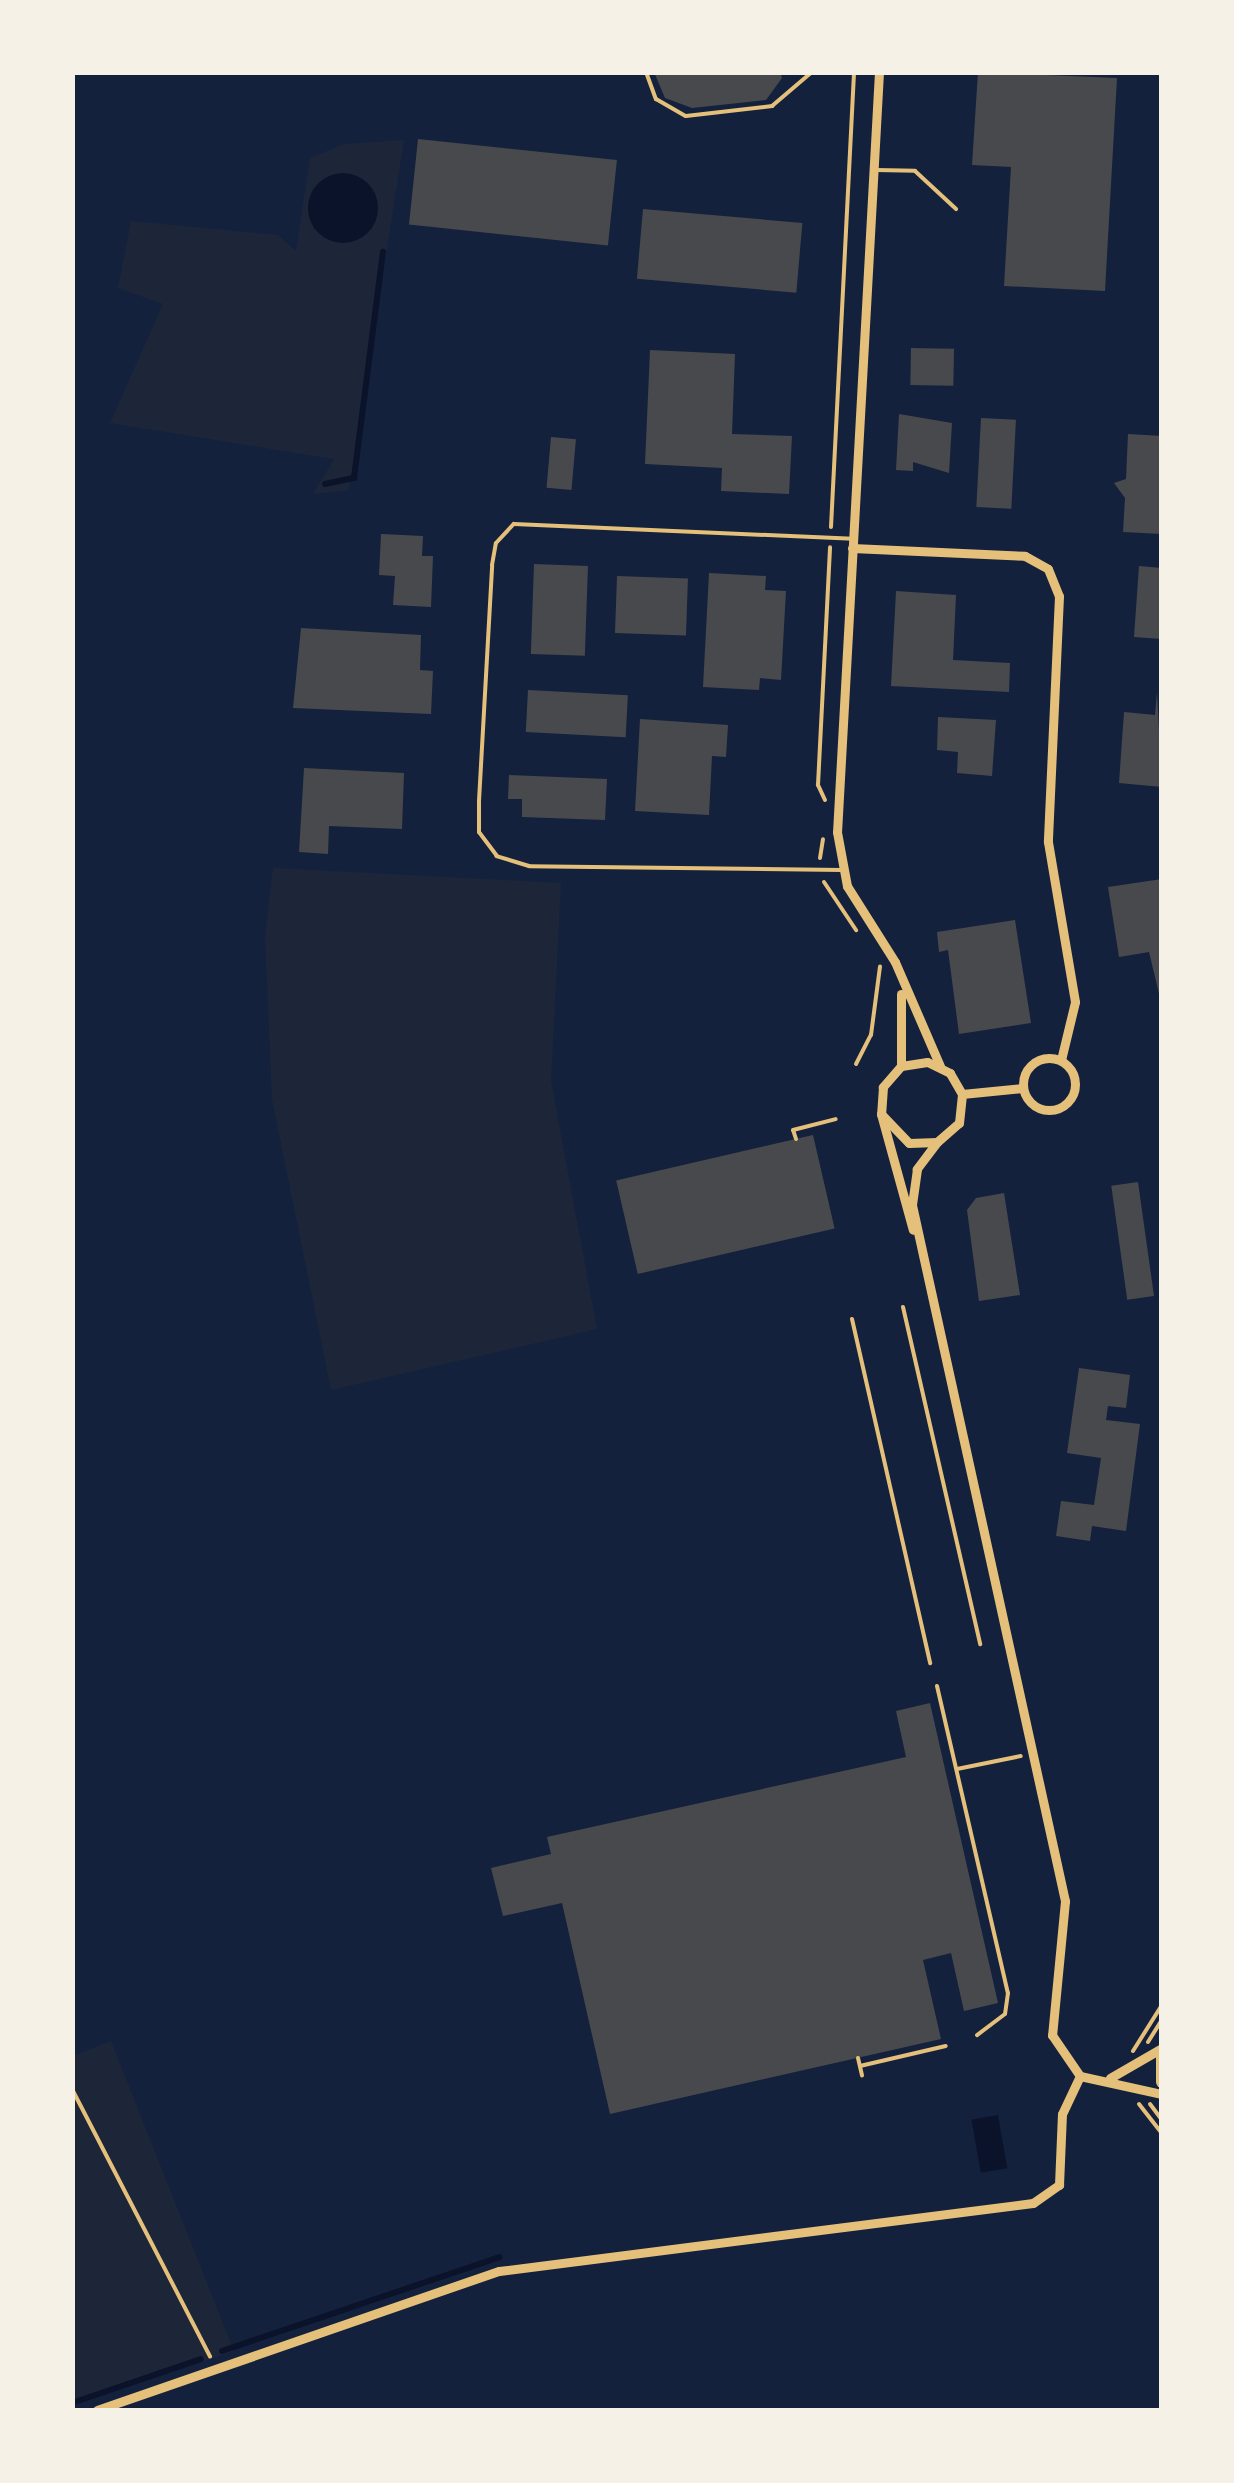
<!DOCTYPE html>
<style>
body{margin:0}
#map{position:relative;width:1234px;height:2483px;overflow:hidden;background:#14213d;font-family:Inter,sans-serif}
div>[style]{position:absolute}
.green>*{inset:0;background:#1d2539}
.water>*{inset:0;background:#0b132b;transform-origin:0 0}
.round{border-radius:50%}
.stream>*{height:6px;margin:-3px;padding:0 3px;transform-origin:3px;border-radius:3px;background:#0b132b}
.building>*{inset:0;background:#48494c;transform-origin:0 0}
.path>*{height:4px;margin:-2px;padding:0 2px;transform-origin:2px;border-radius:2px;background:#e5c07b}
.service>*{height:4px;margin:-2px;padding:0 2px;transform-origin:2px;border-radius:2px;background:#e5c07b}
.minor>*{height:9px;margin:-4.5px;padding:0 4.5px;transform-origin:4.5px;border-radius:4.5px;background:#e5c07b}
.minor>.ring{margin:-4.5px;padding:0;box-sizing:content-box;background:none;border:9px solid #e5c07b;border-radius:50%}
.secondary>*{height:12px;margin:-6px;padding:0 6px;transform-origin:6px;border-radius:6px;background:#e5c07b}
span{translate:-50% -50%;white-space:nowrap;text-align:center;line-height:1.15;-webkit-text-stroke:10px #f6f1e7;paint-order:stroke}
.frame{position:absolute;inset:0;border:75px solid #f6f1e7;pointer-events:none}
</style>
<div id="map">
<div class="green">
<i style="clip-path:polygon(404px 140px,349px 490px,313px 494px,334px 459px,110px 423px,163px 304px,118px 288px,131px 221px,278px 235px,296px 251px,310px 158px,344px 144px)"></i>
<i style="clip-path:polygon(273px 868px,561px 883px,551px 1081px,597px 1329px,331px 1390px,272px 1099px,265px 937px)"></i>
<i style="clip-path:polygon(111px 2041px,234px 2351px,73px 2406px,73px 2056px)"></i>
</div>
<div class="water">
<i class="round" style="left:308px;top:173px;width:70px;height:70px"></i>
<i style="left:998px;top:2115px;width:54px;height:27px;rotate:80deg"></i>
</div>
<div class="stream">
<i style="left:325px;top:484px;width:30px;rotate:-12deg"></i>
<i style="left:354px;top:478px;width:228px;rotate:-82.7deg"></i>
<i style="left:222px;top:2351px;width:293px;rotate:-18.7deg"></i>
<i style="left:72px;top:2403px;width:136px;rotate:-18.8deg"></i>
</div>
<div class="building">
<i style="clip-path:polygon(654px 72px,780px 72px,782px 78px,766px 100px,692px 108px,665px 98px)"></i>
<i style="clip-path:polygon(978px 72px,1117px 78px,1105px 291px,1004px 286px,1011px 167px,972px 165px)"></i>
<i style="left:418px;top:139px;width:200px;height:86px;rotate:6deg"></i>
<i style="left:643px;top:209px;width:160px;height:70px;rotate:5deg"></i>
<i style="left:911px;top:348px;width:43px;height:37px;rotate:1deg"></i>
<i style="clip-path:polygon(650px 350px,735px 354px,732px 434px,792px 436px,789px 494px,721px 491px,722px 468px,645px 464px)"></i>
<i style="clip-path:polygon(899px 414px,952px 423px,949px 473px,913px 462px,913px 471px,896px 470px)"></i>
<i style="left:981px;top:418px;width:35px;height:89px;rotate:3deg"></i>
<i style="clip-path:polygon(1128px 434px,1162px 436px,1162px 534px,1123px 532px,1125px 498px,1114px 483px,1126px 479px)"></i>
<i style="left:551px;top:437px;width:25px;height:51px;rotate:5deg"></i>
<i style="clip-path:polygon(381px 534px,423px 536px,422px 556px,433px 556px,431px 607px,393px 605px,395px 576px,379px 575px)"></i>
<i style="left:534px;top:564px;width:54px;height:90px;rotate:2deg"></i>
<i style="clip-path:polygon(1139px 566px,1162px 568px,1162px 639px,1134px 637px)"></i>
<i style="clip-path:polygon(709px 573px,766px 576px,765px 590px,786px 591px,781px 680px,760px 678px,759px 690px,703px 687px)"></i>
<i style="left:617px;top:576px;width:71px;height:57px;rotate:2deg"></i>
<i style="clip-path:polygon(896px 591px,956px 595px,953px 660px,1010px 663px,1009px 692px,891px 686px)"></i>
<i style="clip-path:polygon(301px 628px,421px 635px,420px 670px,433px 671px,431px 714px,293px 708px)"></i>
<i style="left:528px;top:690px;width:100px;height:42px;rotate:3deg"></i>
<i style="clip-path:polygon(1157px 692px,1162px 787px,1119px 783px,1124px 712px,1155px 715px)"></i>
<i style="clip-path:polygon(938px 717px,996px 720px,992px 776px,957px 773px,958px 752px,937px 750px)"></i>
<i style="clip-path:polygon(640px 719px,728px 725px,726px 757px,712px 756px,709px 815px,635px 811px)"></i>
<i style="clip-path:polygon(304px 768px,404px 773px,402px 829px,329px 826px,328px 854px,299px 852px)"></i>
<i style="clip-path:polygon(509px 775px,607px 779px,605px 820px,522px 817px,522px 799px,508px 799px)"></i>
<i style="clip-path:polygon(1162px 879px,1162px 1006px,1149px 952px,1119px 957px,1108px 887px)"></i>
<i style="clip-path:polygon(1015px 920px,1031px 1023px,959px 1034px,948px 950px,939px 952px,937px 932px)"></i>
<i style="left:813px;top:1135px;width:96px;height:202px;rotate:77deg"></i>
<i style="left:1138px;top:1182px;width:115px;height:27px;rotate:82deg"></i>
<i style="clip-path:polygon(1004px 1193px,1020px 1295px,979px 1301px,967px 1210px,976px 1198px)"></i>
<i style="clip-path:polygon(1079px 1368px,1130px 1375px,1126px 1408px,1108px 1406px,1106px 1420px,1140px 1424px,1126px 1531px,1092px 1526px,1090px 1541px,1056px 1536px,1061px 1501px,1094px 1505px,1101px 1458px,1067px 1453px)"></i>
<i style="clip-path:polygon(930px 1703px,998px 2003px,964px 2011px,951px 1953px,923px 1960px,941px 2039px,610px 2114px,562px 1903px,503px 1916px,491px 1868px,551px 1854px,547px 1837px,906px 1757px,896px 1711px)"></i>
</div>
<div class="path">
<i style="left:595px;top:72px;width:30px"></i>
<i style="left:646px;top:72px;width:29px;rotate:70deg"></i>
<i style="left:656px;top:99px;width:34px;rotate:30deg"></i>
<i style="left:686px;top:116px;width:87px;rotate:-6.6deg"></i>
<i style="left:772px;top:106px;width:52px;rotate:-40.4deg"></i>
<i style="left:831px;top:527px;width:456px;rotate:-87.1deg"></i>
<i style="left:825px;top:800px;width:17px;rotate:-115deg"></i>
<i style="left:818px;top:785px;width:238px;rotate:-87.1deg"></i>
<i style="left:820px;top:858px;width:19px;rotate:-81deg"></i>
<i style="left:824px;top:882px;width:58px;rotate:56.3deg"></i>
<i style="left:856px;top:1064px;width:33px;rotate:-63deg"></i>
<i style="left:871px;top:1035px;width:69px;rotate:-82.5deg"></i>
<i style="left:796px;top:1139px;width:9px;rotate:-108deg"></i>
<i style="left:793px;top:1130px;width:44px;rotate:-14.3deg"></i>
<i style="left:903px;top:1307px;width:346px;rotate:77.1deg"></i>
<i style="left:852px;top:1319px;width:353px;rotate:77.2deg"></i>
<i style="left:937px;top:1686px;width:315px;rotate:77deg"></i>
<i style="left:1008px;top:1993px;width:21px;rotate:98deg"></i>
<i style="left:1005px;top:2014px;width:35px;rotate:143deg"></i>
<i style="left:957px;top:1769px;width:65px;rotate:-11.5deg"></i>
<i style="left:1148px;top:2042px;width:26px;rotate:-58deg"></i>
<i style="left:1133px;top:2051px;width:54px;rotate:-57.8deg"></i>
<i style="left:858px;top:2058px;width:18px;rotate:77deg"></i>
<i style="left:860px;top:2066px;width:88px;rotate:-13.1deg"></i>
<i style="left:72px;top:2089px;width:301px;rotate:62.7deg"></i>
<i style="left:1139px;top:2104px;width:37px;rotate:52deg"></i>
<i style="left:1150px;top:2104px;width:20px;rotate:53deg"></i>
</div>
<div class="service">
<i style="left:876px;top:170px;width:39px;rotate:1deg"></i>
<i style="left:915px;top:171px;width:56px;rotate:42.8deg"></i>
<i style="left:842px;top:870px;width:313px;rotate:-179.3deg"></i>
<i style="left:529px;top:866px;width:34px;rotate:-163deg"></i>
<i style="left:497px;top:856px;width:30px;rotate:-127deg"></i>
<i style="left:479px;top:832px;width:31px;rotate:-90deg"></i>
<i style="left:479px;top:801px;width:236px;rotate:-86.8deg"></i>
<i style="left:492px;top:565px;width:22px;rotate:-80deg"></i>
<i style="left:496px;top:543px;width:26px;rotate:-47deg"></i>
<i style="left:514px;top:524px;width:339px;rotate:2.5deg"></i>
</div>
<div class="minor">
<i style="left:879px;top:72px;width:761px;rotate:93.16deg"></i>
<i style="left:837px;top:832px;width:55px;rotate:79.5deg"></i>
<i style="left:847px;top:886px;width:90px;rotate:57.7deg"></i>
<i style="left:895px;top:962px;width:113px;rotate:66.6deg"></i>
<i style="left:852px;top:548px;width:173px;rotate:2.6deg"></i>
<i style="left:1025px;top:556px;width:26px;rotate:29deg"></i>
<i style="left:1048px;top:569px;width:29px;rotate:68deg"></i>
<i style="left:1059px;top:596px;width:246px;rotate:92.6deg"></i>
<i style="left:1048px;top:842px;width:162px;rotate:80.4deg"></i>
<i style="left:1075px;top:1002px;width:60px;rotate:103.6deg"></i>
<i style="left:901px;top:994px;width:72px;rotate:90deg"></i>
<i class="ring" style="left:1023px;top:1058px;width:43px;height:43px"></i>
<i style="left:962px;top:1094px;width:61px;rotate:-5.6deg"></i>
<i style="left:881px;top:1114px;width:40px;rotate:46deg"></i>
<i style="left:909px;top:1143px;width:28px;rotate:-2deg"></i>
<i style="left:937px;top:1142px;width:29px;rotate:-41deg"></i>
<i style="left:959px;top:1123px;width:29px;rotate:-84deg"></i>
<i style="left:962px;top:1094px;width:24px;rotate:-120deg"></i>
<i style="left:950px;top:1073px;width:25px;rotate:-154deg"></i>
<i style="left:927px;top:1062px;width:26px;rotate:171deg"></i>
<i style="left:901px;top:1066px;width:28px;rotate:131deg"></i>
<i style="left:883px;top:1087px;width:27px;rotate:94deg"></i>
<i style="left:881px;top:1114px;width:120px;rotate:74.6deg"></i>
<i style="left:937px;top:1142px;width:34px;rotate:127deg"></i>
<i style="left:917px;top:1169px;width:36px;rotate:98deg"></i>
<i style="left:912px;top:1205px;width:713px;rotate:77.6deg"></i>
<i style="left:1065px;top:1901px;width:135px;rotate:95.5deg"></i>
<i style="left:1052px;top:2035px;width:50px;rotate:55.7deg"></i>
<i style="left:1080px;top:2076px;width:84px;rotate:12.4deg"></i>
<i style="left:1110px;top:2078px;width:60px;rotate:-30deg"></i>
<i style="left:97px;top:2410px;width:425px;rotate:-19.1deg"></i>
<i style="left:499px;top:2271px;width:538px;rotate:-7.26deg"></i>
<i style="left:1033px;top:2203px;width:32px;rotate:-35deg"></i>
<i style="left:1059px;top:2185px;width:71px;rotate:-87.6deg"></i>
<i style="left:1062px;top:2114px;width:42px;rotate:-64.7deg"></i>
</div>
<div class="secondary">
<i style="left:1162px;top:2056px;width:26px;rotate:90deg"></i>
</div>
<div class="frame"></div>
</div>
